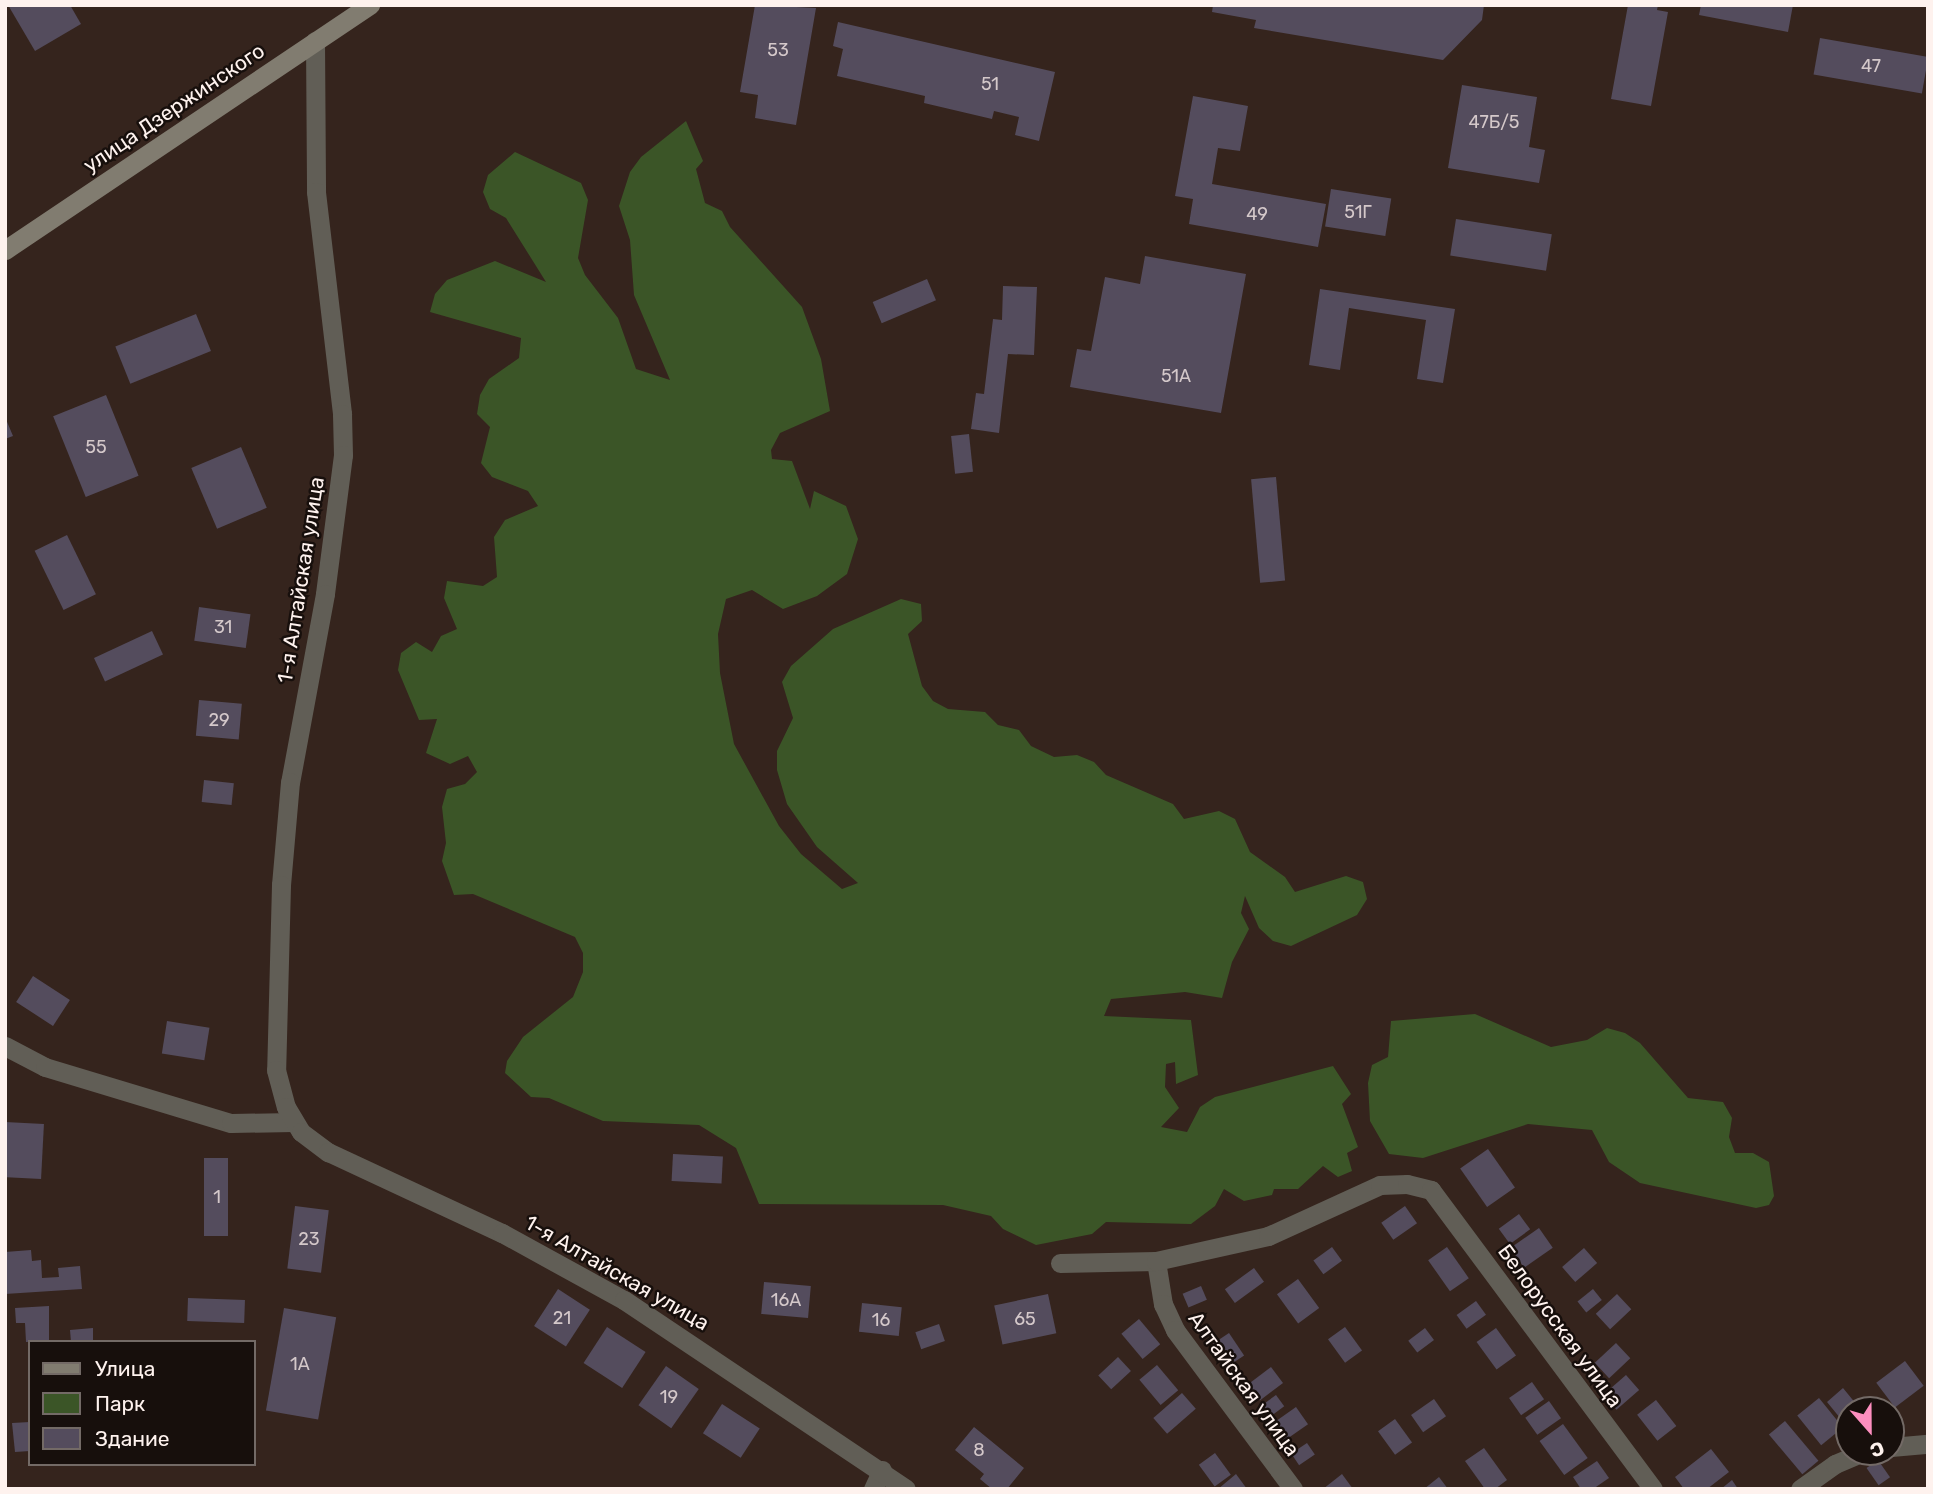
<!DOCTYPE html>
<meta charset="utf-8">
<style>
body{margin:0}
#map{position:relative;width:1933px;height:1494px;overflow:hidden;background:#35241d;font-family:Rubik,sans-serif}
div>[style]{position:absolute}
.green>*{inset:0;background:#3b5527}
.building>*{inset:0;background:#544c5d;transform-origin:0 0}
.minor>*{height:19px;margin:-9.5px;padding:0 9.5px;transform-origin:9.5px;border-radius:9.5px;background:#615e56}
.tertiary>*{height:19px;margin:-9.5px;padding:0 9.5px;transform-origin:9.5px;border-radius:9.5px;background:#615e56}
.secondary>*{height:19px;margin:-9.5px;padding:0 9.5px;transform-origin:9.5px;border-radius:9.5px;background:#817c70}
span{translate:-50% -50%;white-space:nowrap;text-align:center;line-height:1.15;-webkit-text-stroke:5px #170f0c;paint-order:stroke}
.number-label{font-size:18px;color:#d4c8ca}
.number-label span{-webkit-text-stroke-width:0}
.street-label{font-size:21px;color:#fef2ee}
.frame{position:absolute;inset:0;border:7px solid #fef2ee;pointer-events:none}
.legend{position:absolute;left:28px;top:1340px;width:228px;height:126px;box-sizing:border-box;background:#170f0c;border:2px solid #736a66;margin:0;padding:9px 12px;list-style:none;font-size:21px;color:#fef2ee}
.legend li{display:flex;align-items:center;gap:14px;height:35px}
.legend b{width:35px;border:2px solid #736a66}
.north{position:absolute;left:1835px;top:1396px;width:70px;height:70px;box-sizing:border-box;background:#170f0c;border:2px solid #736a66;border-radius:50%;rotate:159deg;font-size:19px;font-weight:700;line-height:28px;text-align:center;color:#fef2ee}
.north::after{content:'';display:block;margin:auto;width:24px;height:32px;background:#fd8ebf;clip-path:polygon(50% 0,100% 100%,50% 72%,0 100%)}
</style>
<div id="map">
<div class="green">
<i style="clip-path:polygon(686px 121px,703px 161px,696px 169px,705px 203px,722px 211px,730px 227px,802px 307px,821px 359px,830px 411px,780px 433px,771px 450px,772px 459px,792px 461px,810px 509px,814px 491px,846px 506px,858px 539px,847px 574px,817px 596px,783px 609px,752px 590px,726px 599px,718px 634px,720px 673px,734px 744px,779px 826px,801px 854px,842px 889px,858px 883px,817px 847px,787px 804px,777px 770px,777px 751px,793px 718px,782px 682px,791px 666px,833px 629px,901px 599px,921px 604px,922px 621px,908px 634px,922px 686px,933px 701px,948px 709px,985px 712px,998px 725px,1019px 730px,1031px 746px,1054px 757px,1077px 755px,1094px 762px,1106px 775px,1173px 804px,1184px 819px,1219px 811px,1235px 819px,1250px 852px,1285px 877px,1295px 892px,1346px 876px,1363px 882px,1367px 899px,1357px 915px,1291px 946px,1273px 941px,1259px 928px,1245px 896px,1241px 913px,1249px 929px,1232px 962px,1222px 998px,1185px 992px,1111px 999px,1104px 1016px,1191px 1020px,1198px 1075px,1176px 1084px,1175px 1062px,1166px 1064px,1165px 1087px,1179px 1108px,1161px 1127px,1187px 1132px,1200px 1107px,1215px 1097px,1333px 1066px,1351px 1094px,1342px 1104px,1358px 1147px,1347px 1153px,1352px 1171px,1338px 1177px,1323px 1166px,1298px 1189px,1274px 1189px,1272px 1195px,1244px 1201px,1224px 1189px,1215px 1206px,1191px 1224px,1106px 1222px,1092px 1234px,1036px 1245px,1003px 1229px,991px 1216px,943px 1205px,759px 1204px,736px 1148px,699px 1125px,603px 1121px,549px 1098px,531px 1097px,505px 1073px,507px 1061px,523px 1037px,573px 997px,583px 972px,583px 953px,575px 937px,473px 894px,454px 895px,442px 861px,446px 843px,442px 807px,447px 789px,465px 784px,477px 772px,468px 756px,450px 764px,426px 753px,437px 719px,419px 720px,398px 670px,401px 653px,416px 642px,432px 652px,441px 636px,457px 629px,444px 598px,447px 581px,483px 586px,497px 577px,494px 537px,505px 520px,538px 506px,528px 491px,492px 477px,481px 463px,490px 427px,477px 414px,480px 395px,489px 379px,519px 358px,521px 338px,430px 312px,435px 294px,447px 280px,495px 261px,546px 282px,506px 218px,490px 209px,483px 192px,488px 175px,515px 152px,581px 183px,588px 200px,578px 258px,585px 275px,618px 318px,636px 369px,670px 380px,634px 295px,630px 240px,619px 206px,630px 172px,641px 157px)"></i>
<i style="clip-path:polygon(1475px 1014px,1551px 1047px,1587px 1040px,1607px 1028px,1625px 1033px,1640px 1043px,1688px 1098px,1723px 1102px,1732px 1118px,1729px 1137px,1735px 1153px,1753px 1153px,1769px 1162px,1774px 1196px,1769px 1205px,1756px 1208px,1640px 1183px,1609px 1162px,1592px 1130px,1528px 1124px,1423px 1158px,1389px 1154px,1370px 1121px,1368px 1083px,1372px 1065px,1388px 1057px,1391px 1021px)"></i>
</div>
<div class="building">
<i style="clip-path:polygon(8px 5px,70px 5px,81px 24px,35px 51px)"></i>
<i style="clip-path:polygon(755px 5px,816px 8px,796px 125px,755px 118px,758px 95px,740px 92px)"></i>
<i style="clip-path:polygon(1213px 5px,1484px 5px,1482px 20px,1443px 60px,1254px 28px,1256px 20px,1212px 12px)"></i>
<i style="clip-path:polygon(1628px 5px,1658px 5px,1657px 10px,1668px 12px,1651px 106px,1611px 99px)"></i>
<i style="clip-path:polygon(1701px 5px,1793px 5px,1788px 32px,1699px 15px)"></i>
<i style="clip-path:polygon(838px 22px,1055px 72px,1039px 141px,1015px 135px,1019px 117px,994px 111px,992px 119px,924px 103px,925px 96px,837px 76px,843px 49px,833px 46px)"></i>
<i style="left:1820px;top:38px;width:110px;height:37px;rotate:10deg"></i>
<i style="clip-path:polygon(1462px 85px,1537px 97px,1529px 147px,1545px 150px,1539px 183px,1448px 168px)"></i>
<i style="clip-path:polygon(1193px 96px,1248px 106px,1240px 151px,1218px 148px,1212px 184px,1326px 204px,1318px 247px,1189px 224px,1193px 199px,1175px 196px)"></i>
<i style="left:1331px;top:189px;width:61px;height:38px;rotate:9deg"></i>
<i style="left:1456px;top:219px;width:97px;height:37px;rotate:9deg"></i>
<i style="clip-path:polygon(1145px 256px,1246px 274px,1221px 413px,1070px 387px,1077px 349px,1091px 351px,1105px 277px,1140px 284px)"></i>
<i style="left:927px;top:279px;width:23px;height:59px;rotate:67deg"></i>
<i style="clip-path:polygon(1003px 286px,1037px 287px,1034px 355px,1008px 354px,999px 433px,971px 429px,976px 393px,984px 394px,993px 319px,1002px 320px)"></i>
<i style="clip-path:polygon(1320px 289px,1455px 309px,1443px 383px,1417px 379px,1426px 320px,1349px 308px,1340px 370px,1309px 365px)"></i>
<i style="left:196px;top:314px;width:40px;height:87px;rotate:68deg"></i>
<i style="left:106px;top:395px;width:87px;height:57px;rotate:68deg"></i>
<i style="clip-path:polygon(5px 417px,13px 436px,5px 439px)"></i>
<i style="left:969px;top:434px;width:38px;height:18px;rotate:84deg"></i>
<i style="left:241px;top:447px;width:66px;height:54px;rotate:67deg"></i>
<i style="left:1276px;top:477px;width:104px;height:25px;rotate:85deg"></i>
<i style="left:67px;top:535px;width:66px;height:36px;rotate:64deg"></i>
<i style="left:199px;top:607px;width:52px;height:34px;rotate:8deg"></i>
<i style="left:152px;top:631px;width:26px;height:64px;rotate:65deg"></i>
<i style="left:199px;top:700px;width:43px;height:36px;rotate:5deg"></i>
<i style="left:204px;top:780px;width:30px;height:22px;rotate:6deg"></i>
<i style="left:33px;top:976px;width:44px;height:31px;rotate:33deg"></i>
<i style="left:167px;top:1021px;width:43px;height:33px;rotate:9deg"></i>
<i style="left:5px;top:1122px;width:39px;height:55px;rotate:3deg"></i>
<i style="left:1488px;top:1149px;width:47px;height:34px;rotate:55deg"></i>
<i style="left:673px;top:1154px;width:50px;height:27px;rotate:3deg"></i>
<i style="left:204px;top:1158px;width:24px;height:78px"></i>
<i style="left:295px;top:1206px;width:34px;height:63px;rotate:7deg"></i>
<i style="left:1405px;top:1206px;width:21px;height:29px;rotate:55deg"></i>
<i style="left:1519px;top:1214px;width:19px;height:25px;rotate:54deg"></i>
<i style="left:1539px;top:1228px;width:24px;height:35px;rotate:55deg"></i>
<i style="left:1332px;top:1247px;width:17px;height:23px;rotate:54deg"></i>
<i style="left:1447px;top:1247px;width:38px;height:23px;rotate:55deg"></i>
<i style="left:1584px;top:1248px;width:20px;height:29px;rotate:49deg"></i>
<i style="clip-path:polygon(31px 1250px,32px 1261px,41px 1260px,42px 1278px,59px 1277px,58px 1268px,80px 1266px,82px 1289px,5px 1294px,5px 1252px)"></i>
<i style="left:1254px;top:1268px;width:17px;height:36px;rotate:54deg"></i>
<i style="left:1298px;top:1279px;width:36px;height:26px;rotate:54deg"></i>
<i style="left:764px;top:1282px;width:47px;height:32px;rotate:5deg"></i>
<i style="left:1201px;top:1286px;width:15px;height:20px;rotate:67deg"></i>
<i style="left:558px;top:1289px;width:38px;height:44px;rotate:33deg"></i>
<i style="left:1593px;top:1289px;width:14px;height:20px;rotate:51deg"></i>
<i style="left:1048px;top:1294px;width:40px;height:55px;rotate:78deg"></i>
<i style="left:1617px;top:1294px;width:21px;height:29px;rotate:47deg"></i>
<i style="left:188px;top:1298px;width:57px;height:23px;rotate:2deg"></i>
<i style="left:1476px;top:1301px;width:17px;height:24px;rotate:54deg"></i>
<i style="left:862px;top:1303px;width:40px;height:29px;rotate:6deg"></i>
<i style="clip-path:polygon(49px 1306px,49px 1341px,26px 1342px,25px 1323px,16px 1323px,15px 1308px)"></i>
<i style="left:284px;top:1308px;width:53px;height:104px;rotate:10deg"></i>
<i style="left:1139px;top:1319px;width:33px;height:23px;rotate:50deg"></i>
<i style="left:939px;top:1324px;width:18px;height:25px;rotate:71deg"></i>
<i style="left:607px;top:1327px;width:46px;height:43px;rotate:33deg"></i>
<i style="left:1345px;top:1327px;width:29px;height:21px;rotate:54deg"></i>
<i style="clip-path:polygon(93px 1328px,93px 1342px,71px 1342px,70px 1330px)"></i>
<i style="left:1425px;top:1328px;width:15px;height:21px;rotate:53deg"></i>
<i style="left:1496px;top:1328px;width:34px;height:24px;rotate:54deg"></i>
<i style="left:1229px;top:1333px;width:27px;height:19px;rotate:56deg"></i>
<i style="left:1616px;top:1343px;width:21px;height:29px;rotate:47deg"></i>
<i style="left:1118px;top:1357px;width:19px;height:27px;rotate:47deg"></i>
<i style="left:1905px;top:1361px;width:31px;height:36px;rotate:53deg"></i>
<i style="left:1157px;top:1365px;width:33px;height:23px;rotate:50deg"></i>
<i style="left:666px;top:1366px;width:40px;height:48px;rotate:35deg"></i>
<i style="left:1271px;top:1367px;width:20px;height:29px;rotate:53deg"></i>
<i style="left:1626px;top:1375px;width:20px;height:30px;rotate:49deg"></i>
<i style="left:1532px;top:1382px;width:21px;height:28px;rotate:55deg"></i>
<i style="clip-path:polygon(1843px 1388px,1861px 1410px,1849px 1410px,1845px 1424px,1827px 1402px)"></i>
<i style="left:1182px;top:1393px;width:21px;height:38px;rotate:49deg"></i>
<i style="left:1276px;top:1395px;width:14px;height:20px;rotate:54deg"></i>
<i style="left:1819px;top:1398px;width:38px;height:28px;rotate:51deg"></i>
<i style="left:1434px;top:1399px;width:21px;height:28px;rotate:55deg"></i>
<i style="left:1656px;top:1400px;width:33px;height:24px;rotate:52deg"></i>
<i style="left:1549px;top:1401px;width:21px;height:29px;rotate:55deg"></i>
<i style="left:722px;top:1404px;width:45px;height:35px;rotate:33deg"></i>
<i style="left:1296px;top:1407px;width:21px;height:29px;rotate:55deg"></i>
<i style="left:1395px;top:1419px;width:29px;height:21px;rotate:54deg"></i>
<i style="left:1785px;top:1421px;width:52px;height:21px;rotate:50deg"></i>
<i style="clip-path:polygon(30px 1422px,30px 1451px,15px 1452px,12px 1423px)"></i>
<i style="left:1563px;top:1424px;width:42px;height:29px;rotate:54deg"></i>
<i style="clip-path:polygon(974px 1427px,1024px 1468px,1007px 1489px,992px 1489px,980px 1479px,984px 1474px,955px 1450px)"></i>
<i style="left:1307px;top:1443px;width:14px;height:19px;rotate:56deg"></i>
<i style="clip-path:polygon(1484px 1448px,1507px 1480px,1495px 1489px,1485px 1489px,1465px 1461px)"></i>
<i style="clip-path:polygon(1711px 1449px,1729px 1472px,1707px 1489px,1684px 1489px,1675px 1477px)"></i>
<i style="left:1215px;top:1453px;width:27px;height:20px;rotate:54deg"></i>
<i style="left:1878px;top:1460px;width:21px;height:14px;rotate:55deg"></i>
<i style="clip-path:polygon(1597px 1461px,1609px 1478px,1593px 1489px,1581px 1489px,1573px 1477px)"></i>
<i style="clip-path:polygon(1236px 1474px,1247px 1489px,1218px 1489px)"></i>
<i style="clip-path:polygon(1342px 1474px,1353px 1489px,1323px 1489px)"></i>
<i style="clip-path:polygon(1439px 1477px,1448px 1489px,1424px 1489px)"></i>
<i style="clip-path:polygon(1732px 1480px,1738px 1489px,1721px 1489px)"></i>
</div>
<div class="minor">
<i style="left:5px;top:1046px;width:45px;rotate:27.7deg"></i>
<i style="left:45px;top:1067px;width:194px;rotate:16.8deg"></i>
<i style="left:231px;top:1123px;width:62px;rotate:-0.9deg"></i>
<i style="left:1156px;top:1261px;width:44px;rotate:80.8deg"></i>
<i style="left:1163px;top:1304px;width:29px;rotate:65deg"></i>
<i style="left:1175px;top:1330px;width:198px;rotate:53.4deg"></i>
<i style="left:1060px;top:1263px;width:96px;rotate:-1.2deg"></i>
<i style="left:1156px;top:1261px;width:115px;rotate:-12.6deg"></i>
<i style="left:1268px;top:1236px;width:123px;rotate:-24.5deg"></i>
<i style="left:1380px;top:1185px;width:27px;rotate:-2deg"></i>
<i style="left:1407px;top:1184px;width:25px;rotate:14deg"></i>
<i style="left:1431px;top:1190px;width:372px;rotate:53.4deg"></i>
<i style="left:1891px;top:1447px;width:37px;rotate:-5deg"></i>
<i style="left:873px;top:1489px;width:21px;rotate:-65deg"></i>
<i style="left:1800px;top:1489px;width:43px;rotate:-35.5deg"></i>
<i style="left:1835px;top:1464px;width:30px;rotate:-23deg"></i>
</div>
<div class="tertiary">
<i style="left:315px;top:41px;width:151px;rotate:89.6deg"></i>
<i style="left:316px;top:192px;width:224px;rotate:83.3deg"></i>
<i style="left:342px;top:414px;width:41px;rotate:88.6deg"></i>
<i style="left:343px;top:455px;width:140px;rotate:97.4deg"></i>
<i style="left:325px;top:594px;width:191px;rotate:100.5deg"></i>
<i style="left:290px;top:782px;width:103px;rotate:95deg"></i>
<i style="left:281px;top:885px;width:185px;rotate:91.5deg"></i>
<i style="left:276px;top:1070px;width:38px;rotate:75deg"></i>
<i style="left:286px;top:1107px;width:29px;rotate:59deg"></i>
<i style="left:301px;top:1132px;width:34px;rotate:37deg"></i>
<i style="left:328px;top:1152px;width:192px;rotate:25deg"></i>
<i style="left:502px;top:1233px;width:139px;rotate:28.8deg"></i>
<i style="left:624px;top:1300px;width:339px;rotate:33.8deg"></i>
</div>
<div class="secondary">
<i style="left:5px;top:250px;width:440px;rotate:-33.9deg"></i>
</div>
<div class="number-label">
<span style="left:778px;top:50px">53</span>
<span style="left:1871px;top:66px">47</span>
<span style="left:990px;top:84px">51</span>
<span style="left:1494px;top:122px">47Б/5</span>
<span style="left:1358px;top:212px">51Г</span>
<span style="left:1257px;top:214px">49</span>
<span style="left:1176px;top:376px">51А</span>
<span style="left:96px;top:447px">55</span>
<span style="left:223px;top:627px">31</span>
<span style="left:219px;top:720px">29</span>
<span style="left:217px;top:1197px">1</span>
<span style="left:309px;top:1239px">23</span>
<span style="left:786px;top:1300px">16А</span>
<span style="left:562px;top:1318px">21</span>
<span style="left:1025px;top:1319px">65</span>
<span style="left:881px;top:1320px">16</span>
<span style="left:300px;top:1364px">1А</span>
<span style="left:669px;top:1397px">19</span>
<span style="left:979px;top:1450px">8</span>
</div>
<div class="street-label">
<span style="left:174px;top:108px;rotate:-34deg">улица Дзержинского</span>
<span style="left:301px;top:580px;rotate:-81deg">1-я Алтайская улица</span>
<span style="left:617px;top:1273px;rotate:30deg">1-я Алтайская улица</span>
<span style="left:1560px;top:1326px;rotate:54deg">Белорусская улица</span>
<span style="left:1244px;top:1384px;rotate:54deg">Алтайская улица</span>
</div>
<div class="frame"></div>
<ul class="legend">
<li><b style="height:9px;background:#817c70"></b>Улица</li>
<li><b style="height:19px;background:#3b5527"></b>Парк</li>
<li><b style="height:19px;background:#544c5d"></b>Здание</li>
</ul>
<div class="north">С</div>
</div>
